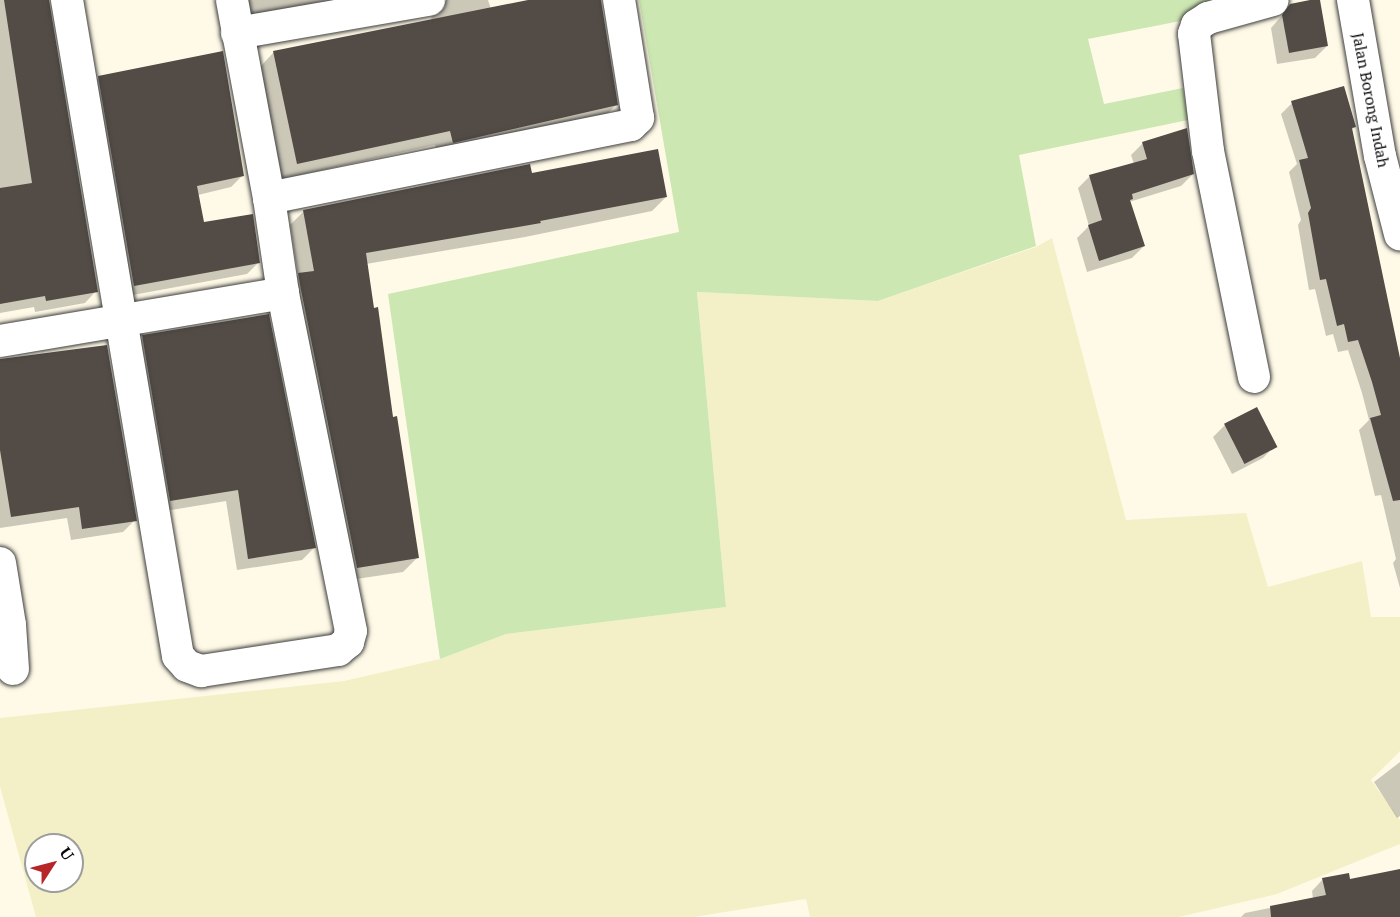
<!DOCTYPE html>
<style>
body{margin:0}
#map{position:relative;width:1400px;height:917px;overflow:hidden;background:#fffae7;font-family:"PT Serif",serif}
div>[style]{position:absolute}
.farmland>*{inset:0;background:#f3f0c8}
.green>*{inset:0;background:#cde7b2}
.shadow>*{inset:0;background:#0003}
.building>*{inset:0;background:#524b46;transform-origin:0 0}
.roads{filter:drop-shadow(0 0 2px #3d3d3d) drop-shadow(0 0 2px #3d3d3d)}
.minor>*{height:32px;margin:-16px;padding:0 16px;transform-origin:16px;border-radius:16px;background:#fff}
span{translate:-50% -50%;white-space:nowrap;text-align:center;line-height:1.15;-webkit-text-stroke:6px #fff;paint-order:stroke}
.street-label{font-size:16px;color:#0a0a0a}
.north{position:absolute;left:24px;top:833px;width:60px;height:60px;box-sizing:border-box;background:#fff;border:2px solid #9d9d9d;border-radius:50%;rotate:54deg;font-size:16px;font-weight:700;line-height:24px;text-align:center;color:#0a0a0a}
.north::after{content:'';display:block;margin:auto;width:21px;height:27px;background:#b72529;clip-path:polygon(50% 0,100% 100%,50% 72%,0 100%)}
</style>
<div id="map">
<div class="farmland">
<i style="clip-path:polygon(evenodd,1052px 238px,1126px 520px,1246px 513px,1268px 587px,1362px 561px,1371px 617px,1400px 617px,1400px 751px,1371px 780px,1400px 820px,1400px 844px,1277px 894px,1179px 917px,810px 917px,806px 899px,694px 917px,36px 917px,0 787px,0 718px,344px 681px,440px 659px,506px 634px,726px 607px,697px 292px,878px 301px,1036px 247px,1052px 238px,36px 845px,72px 845px,72px 881px,36px 881px,36px 845px)"></i>
</div>
<div class="green">
<i style="clip-path:polygon(639px 0,1267px 0,1196px 18px,1088px 39px,1104px 104px,1183px 88px,1188px 120px,1019px 155px,1036px 246px,878px 301px,697px 292px,726px 607px,506px 634px,440px 659px,388px 294px,679px 232px)"></i>
</div>
<div class="shadow">
<i style="clip-path:polygon(0 0,49px 0,96px 291px,85px 303px,35px 312px,34px 307px,0 313px)"></i>
<i style="clip-path:polygon(247px 0,342px 0,311px 8px,248px 14px)"></i>
<i style="clip-path:polygon(423px 0,488px 0,491px 9px,535px 0,600px 0,616px 105px,601px 120px,438px 157px,435px 145px,282px 179px,259px 68px,274px 52px,431px 21px,432px 13px)"></i>
<i style="clip-path:polygon(1291px 5px,1327px 46px,1315px 58px,1277px 64px,1271px 28px)"></i>
<i style="clip-path:polygon(99px 77px,243px 175px,231px 187px,198px 195px,203px 224px,259px 262px,247px 274px,122px 297px,87px 89px)"></i>
<i style="clip-path:polygon(1292px 103px,1355px 127px,1351px 130px,1400px 364px,1400px 588px,1393px 563px,1396px 559px,1381px 495px,1375px 496px,1359px 430px,1369px 420px,1362px 393px,1348px 350px,1338px 352px,1333px 334px,1326px 336px,1315px 289px,1309px 290px,1298px 225px,1301px 220px,1289px 172px,1297px 164px,1281px 114px)"></i>
<i style="clip-path:polygon(1143px 143px,1193px 174px,1181px 186px,1129px 202px,1144px 246px,1132px 258px,1087px 272px,1077px 238px,1089px 226px,1078px 188px,1090px 176px,1134px 164px,1131px 155px)"></i>
<i style="clip-path:polygon(530px 175px,666px 197px,652px 211px,525px 237px,366px 264px,417px 558px,403px 572px,343px 581px,285px 289px,298px 275px,290px 225px,304px 211px)"></i>
<i style="clip-path:polygon(143px 337px,314px 548px,302px 560px,237px 570px,226px 501px,159px 512px,131px 348px)"></i>
<i style="clip-path:polygon(0 361px,135px 520px,123px 532px,71px 540px,67px 518px,0 528px)"></i>
<i style="clip-path:polygon(1225px 425px,1275px 446px,1263px 458px,1232px 474px,1213px 437px)"></i>
<i style="clip-path:polygon(1400px 762px,1400px 816px,1397px 818px,1374px 782px)"></i>
<i style="clip-path:polygon(1400px 871px,1400px 917px,1241px 917px,1245px 913px,1313px 899px,1312px 891px,1323px 879px,1349px 881px)"></i>
</div>
<div class="building">
<i style="clip-path:polygon(4px 0,49px 0,98px 292px,46px 301px,45px 296px,0 304px,0 188px,32px 183px)"></i>
<i style="clip-path:polygon(528px 0,601px 0,618px 105px,453px 143px,450px 131px,297px 164px,273px 51px)"></i>
<i style="clip-path:polygon(1310px 0,1320px 0,1328px 46px,1289px 53px,1282px 15px,1290px 4px)"></i>
<i style="clip-path:polygon(223px 51px,244px 176px,197px 186px,204px 222px,253px 214px,260px 263px,134px 286px,98px 76px)"></i>
<i style="clip-path:polygon(1344px 86px,1356px 127px,1352px 128px,1400px 358px,1400px 500px,1393px 501px,1370px 418px,1381px 415px,1372px 382px,1358px 340px,1348px 342px,1344px 324px,1337px 326px,1326px 279px,1320px 280px,1308px 213px,1311px 208px,1299px 160px,1308px 158px,1291px 101px)"></i>
<i style="clip-path:polygon(1187px 128px,1194px 174px,1132px 194px,1133px 199px,1130px 200px,1145px 246px,1099px 261px,1088px 225px,1102px 220px,1089px 175px,1147px 159px,1142px 142px)"></i>
<i style="clip-path:polygon(658px 149px,667px 197px,540px 221px,541px 223px,366px 253px,374px 308px,378px 307px,393px 417px,397px 416px,419px 558px,357px 568px,301px 290px,298px 273px,314px 271px,303px 210px,530px 164px,532px 173px)"></i>
<i style="clip-path:polygon(269px 314px,316px 548px,248px 559px,238px 490px,170px 501px,142px 335px)"></i>
<i style="clip-path:polygon(107px 345px,137px 521px,82px 529px,79px 507px,11px 517px,0 450px,0 359px)"></i>
<i style="left:1257px;top:407px;width:45px;height:37px;rotate:63deg"></i>
<i style="clip-path:polygon(1400px 869px,1400px 917px,1271px 917px,1270px 906px,1326px 895px,1322px 878px,1349px 873px,1350px 879px)"></i>
</div>
<div class="roads">
<div class="minor">
<i style="left:67px;top:0;width:665px;rotate:80.4deg"></i>
<i style="left:178px;top:656px;width:13px;rotate:48deg"></i>
<i style="left:187px;top:666px;width:15px;rotate:20deg"></i>
<i style="left:201px;top:671px;width:139px;rotate:-8.7deg"></i>
<i style="left:338px;top:650px;width:13px;rotate:-39deg"></i>
<i style="left:348px;top:642px;width:11px;rotate:-75deg"></i>
<i style="left:351px;top:631px;width:345px;rotate:-101.4deg"></i>
<i style="left:283px;top:293px;width:96px;rotate:-98.4deg"></i>
<i style="left:269px;top:198px;width:201px;rotate:-100.6deg"></i>
<i style="left:1353px;top:0;width:158px;rotate:80.2deg"></i>
<i style="left:1380px;top:156px;width:81px;rotate:75.6deg"></i>
<i style="left:237px;top:33px;width:195px;rotate:-9.8deg"></i>
<i style="left:269px;top:198px;width:369px;rotate:-11.4deg"></i>
<i style="left:631px;top:125px;width:10px;rotate:-45deg"></i>
<i style="left:638px;top:118px;width:120px;rotate:-99.1deg"></i>
<i style="left:0;top:341px;width:287px;rotate:-9.6deg"></i>
<i style="left:1254px;top:377px;width:231px;rotate:-101.5deg"></i>
<i style="left:1208px;top:151px;width:118px;rotate:-96.8deg"></i>
<i style="left:1194px;top:34px;width:9px;rotate:-72deg"></i>
<i style="left:1197px;top:25px;width:13px;rotate:-32deg"></i>
<i style="left:1208px;top:18px;width:67px;rotate:-15.5deg"></i>
<i style="left:0;top:563px;width:63px;rotate:80.8deg"></i>
<i style="left:10px;top:625px;width:44px;rotate:86.1deg"></i>
</div>
</div>
<div class="street-label">
<span style="left:1371px;top:100px;rotate:79deg">Jalan Borong Indah</span>
</div>
<div class="north">U</div>
</div>
